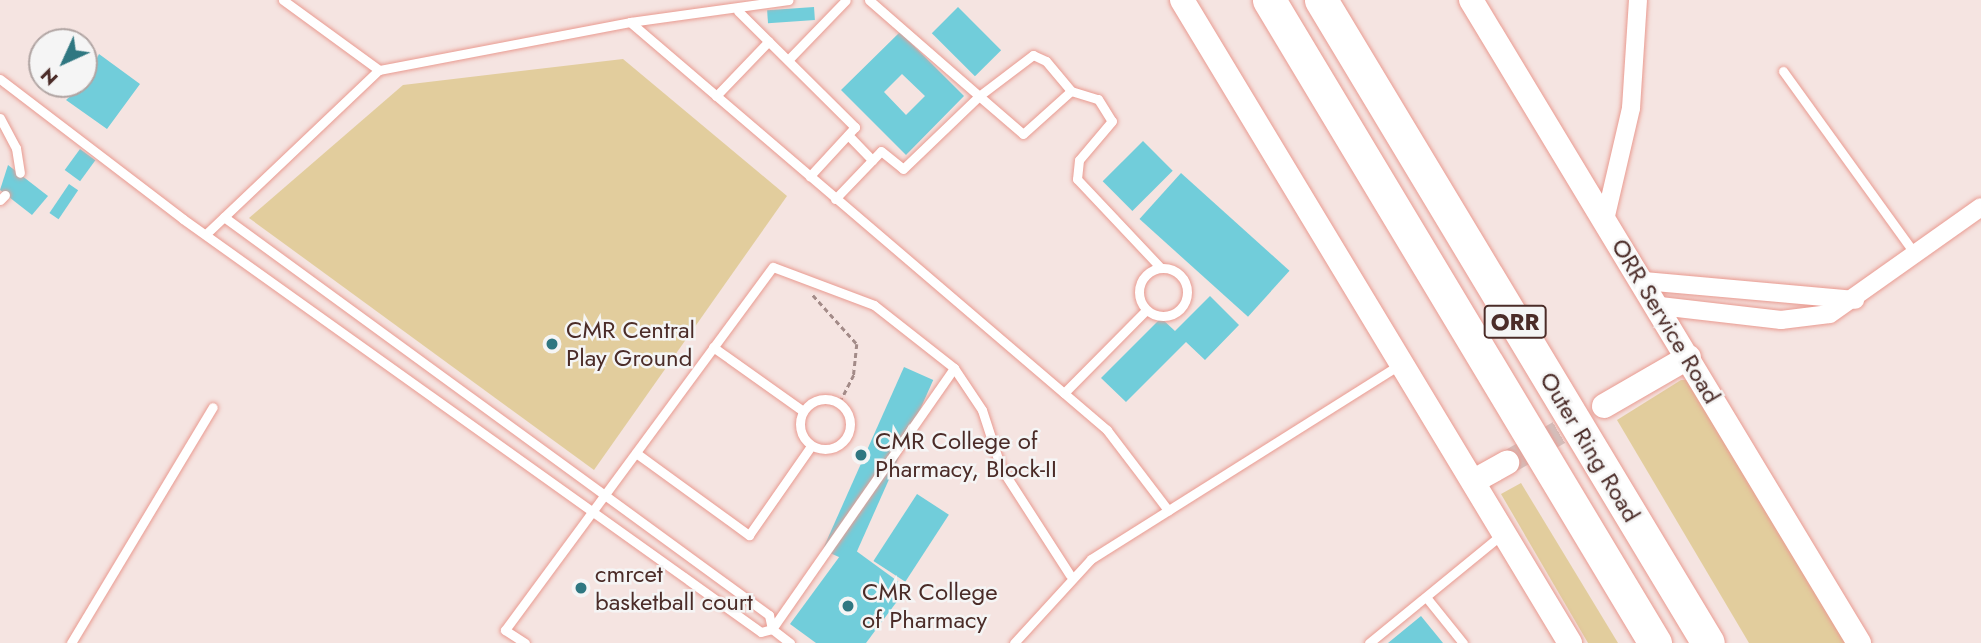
<!DOCTYPE html>
<style>
body{margin:0}
#map{position:relative;width:1981px;height:643px;overflow:hidden;background:#f5e4e1;font-family:Jost,sans-serif}
div>[style]{position:absolute}
.green>*{inset:0;background:#e2cd9d}
.building>*{inset:0;background:#71cdda;transform-origin:0 0}
.secondary-tunnel>*{height:24px;margin-top:-12px;transform-origin:0;background:repeating-linear-gradient(90deg,#d3bfbc 0 24px,transparent 0 36px)}
.path>*{height:2.5px;margin-top:-1.25px;transform-origin:0;background:repeating-linear-gradient(90deg,#a38b88 0 5px,transparent 0 8.5px)}
.roads{filter:drop-shadow(0 0 2px #e99b91) drop-shadow(0 0 2px #e99b91)}
.lane>*{height:9px;margin:-4.5px;padding:0 4.5px;transform-origin:4.5px;border-radius:4.5px;background:#fff}
.lane>.ring{margin:-4.5px;padding:0;box-sizing:content-box;background:none;border:9px solid #fff;border-radius:50%}
.street>*{height:18px;margin:-9px;padding:0 9px;transform-origin:9px;border-radius:9px;background:#fff}
.secondary>*{height:24px;margin:-12px;padding:0 12px;transform-origin:12px;border-radius:12px;background:#fff}
.highway>*{height:33px;margin:-16.5px;padding:0 16.5px;transform-origin:16.5px;border-radius:16.5px;background:#fff}
.dots>*{width:19px;height:19px;translate:-50% -50%;box-sizing:border-box;border:4px solid #f5f5f5;border-radius:50%}
span{translate:-50% -50%;white-space:nowrap;text-align:center;line-height:1.15;-webkit-text-stroke:5px #f5f5f5;paint-order:stroke}
.shield-label span{padding:2px 5px;background:#f5f5f5;border:2px solid;border-radius:5px;-webkit-text-stroke-width:0}
.shield-label{font-size:23px;color:#4b2c28;font-weight:700}
.street-label{font-size:24px;color:#4b2c28}
.poi-label{font-size:24px;color:#4b2c28}
.left{translate:0 -50%;text-align:left}
.north{position:absolute;left:28px;top:28px;width:70px;height:70px;box-sizing:border-box;background:#f5f5f5;border:2px solid #b1a5a3;border-radius:50%;rotate:225deg;font-size:19px;font-weight:700;line-height:28px;text-align:center;color:#4b2c28}
.north::after{content:'';display:block;margin:auto;width:24px;height:32px;background:#2f7781;clip-path:polygon(50% 0,100% 100%,50% 72%,0 100%)}
</style>
<div id="map">
<div class="green">
<i style="clip-path:polygon(623px 59px,787px 196px,594px 470px,249px 218px,403px 85px)"></i>
<i style="clip-path:polygon(1681px 380px,1687px 380px,1849px 643px,1749px 643px,1617px 420px)"></i>
<i style="clip-path:polygon(1521px 483px,1618px 643px,1588px 643px,1501px 494px)"></i>
</div>
<div class="building">
<i style="left:814px;top:7px;width:13px;height:47px;rotate:86deg"></i>
<i style="left:958px;top:7px;width:61px;height:37px;rotate:45deg"></i>
<i style="clip-path:polygon(evenodd,900px 32px,964px 96px,906px 155px,841px 90px,900px 32px,902px 74px,925px 96px,906px 115px,884px 92px,902px 74px)"></i>
<i style="clip-path:polygon(99px 54px,140px 84px,107px 129px,66px 100px,84px 84px)"></i>
<i style="left:1143px;top:141px;width:42px;height:57px;rotate:45deg"></i>
<i style="left:80px;top:149px;width:19px;height:26px;rotate:36deg"></i>
<i style="clip-path:polygon(8px 165px,48px 196px,32px 215px,0 190px)"></i>
<i style="left:1181px;top:173px;width:146px;height:62px;rotate:42deg"></i>
<i style="left:69px;top:184px;width:11px;height:35px;rotate:34deg"></i>
<i style="clip-path:polygon(1210px 296px,1239px 325px,1205px 360px,1186px 342px,1126px 402px,1101px 378px,1161px 318px,1175px 331px)"></i>
<i style="left:904px;top:367px;width:32px;height:200px;rotate:24deg"></i>
<i style="left:917px;top:494px;width:38px;height:80px;rotate:33deg"></i>
<i style="clip-path:polygon(848px 545px,907px 588px,866px 643px,816px 643px,790px 624px)"></i>
<i style="clip-path:polygon(1421px 616px,1443px 643px,1388px 643px)"></i>
</div>
<div class="secondary-tunnel">
<i style="left:1507px;top:463px;width:113px;rotate:-30.4deg"></i>
</div>
<div class="path">
<i style="left:813px;top:295px;width:66px;rotate:48.1deg"></i>
<i style="left:857px;top:344px;width:31px;rotate:96deg"></i>
<i style="left:854px;top:375px;width:31px;rotate:117deg"></i>
</div>
<div class="roads">
<div class="lane">
<i style="left:869px;top:0;width:146px;rotate:41.1deg"></i>
<i style="left:979px;top:96px;width:68px;rotate:-37.2deg"></i>
<i style="left:1033px;top:55px;width:14px;rotate:25deg"></i>
<i style="left:1046px;top:61px;width:39px;rotate:50deg"></i>
<i style="left:738px;top:11px;width:165px;rotate:44.8deg"></i>
<i style="left:855px;top:127px;width:67px;rotate:132.6deg"></i>
<i style="left:630px;top:22px;width:160px;rotate:-7.9deg"></i>
<i style="left:788px;top:60px;width:83px;rotate:-46deg"></i>
<i style="left:379px;top:70px;width:256px;rotate:-10.8deg"></i>
<i style="left:630px;top:22px;width:628px;rotate:40.54deg"></i>
<i style="left:1107px;top:430px;width:101px;rotate:52.7deg"></i>
<i style="left:1783px;top:71px;width:226px;rotate:54.2deg"></i>
<i style="left:0;top:79px;width:230px;rotate:37.4deg"></i>
<i style="left:183px;top:219px;width:710px;rotate:35.55deg"></i>
<i style="left:761px;top:632px;width:11px;rotate:-15deg"></i>
<i style="left:772px;top:629px;width:318px;rotate:-55.1deg"></i>
<i style="left:716px;top:96px;width:76px;rotate:-46.1deg"></i>
<i style="left:0;top:118px;width:34px;rotate:62deg"></i>
<i style="left:16px;top:148px;width:25px;rotate:81deg"></i>
<i style="left:848px;top:135px;width:35px;rotate:46deg"></i>
<i style="left:835px;top:199px;width:66px;rotate:-46.2deg"></i>
<i style="left:881px;top:151px;width:28px;rotate:39deg"></i>
<i style="left:903px;top:169px;width:105px;rotate:-43.8deg"></i>
<i style="left:979px;top:96px;width:58px;rotate:40.8deg"></i>
<i style="left:1023px;top:134px;width:64px;rotate:-41.9deg"></i>
<i style="left:1071px;top:91px;width:28px;rotate:17deg"></i>
<i style="left:1098px;top:99px;width:26px;rotate:58deg"></i>
<i style="left:1112px;top:121px;width:51px;rotate:130.2deg"></i>
<i style="left:1079px;top:160px;width:19px;rotate:96deg"></i>
<i style="left:1077px;top:179px;width:122px;rotate:46.7deg"></i>
<i style="left:0;top:200px;width:7px;rotate:-45deg"></i>
<i style="left:224px;top:217px;width:675px;rotate:36.14deg"></i>
<i style="left:769px;top:615px;width:14px;rotate:78deg"></i>
<i style="left:772px;top:629px;width:23px;rotate:38deg"></i>
<i style="left:207px;top:233px;width:237px;rotate:-43.5deg"></i>
<i style="left:379px;top:70px;width:119px;rotate:-143.9deg"></i>
<i class="ring" style="left:1139px;top:268px;width:39px;height:39px"></i>
<i style="left:713px;top:347px;width:110px;rotate:35.4deg"></i>
<i style="left:1064px;top:393px;width:117px;rotate:-45.3deg"></i>
<i class="ring" style="left:800px;top:399px;width:41px;height:41px"></i>
<i style="left:636px;top:453px;width:140px;rotate:36deg"></i>
<i style="left:749px;top:535px;width:108px;rotate:-55.1deg"></i>
<i style="left:1426px;top:597px;width:59px;rotate:51.2deg"></i>
<i style="left:71px;top:643px;width:275px;rotate:-59deg"></i>
<i style="left:525px;top:643px;width:24px;rotate:-147deg"></i>
<i style="left:505px;top:630px;width:451px;rotate:-53.6deg"></i>
<i style="left:773px;top:267px;width:108px;rotate:20.6deg"></i>
<i style="left:874px;top:305px;width:102px;rotate:38.2deg"></i>
<i style="left:954px;top:368px;width:50px;rotate:56.3deg"></i>
<i style="left:982px;top:410px;width:61px;rotate:71.9deg"></i>
<i style="left:1001px;top:468px;width:127px;rotate:57.2deg"></i>
<i style="left:1014px;top:643px;width:114px;rotate:-47.5deg"></i>
<i style="left:1091px;top:559px;width:364px;rotate:-32.2deg"></i>
<i style="left:1369px;top:643px;width:171px;rotate:-39.3deg"></i>
</div>
<div class="street">
<i style="left:1605px;top:220px;width:115px;rotate:-76.9deg"></i>
<i style="left:1631px;top:108px;width:108px;rotate:-86.3deg"></i>
<i style="left:1644px;top:281px;width:212px;rotate:5.1deg"></i>
<i style="left:1660px;top:306px;width:122px;rotate:6.6deg"></i>
<i style="left:1781px;top:320px;width:49px;rotate:-7deg"></i>
<i style="left:1830px;top:314px;width:185px;rotate:-35.3deg"></i>
</div>
<div class="secondary">
<i style="left:1182px;top:0;width:751px;rotate:58.89deg"></i>
<i style="left:1471px;top:0;width:751px;rotate:58.89deg"></i>
<i style="left:1604px;top:406px;width:98px;rotate:-30deg"></i>
<i style="left:1474px;top:481px;width:38px;rotate:-29deg"></i>
</div>
<div class="highway">
<i style="left:1269px;top:0;width:750px;rotate:59.02deg"></i>
<i style="left:1321px;top:0;width:750px;rotate:58.96deg"></i>
</div>
</div>
<div class="dots">
<i style="left:552px;top:344px;background:#2f7781"></i>
<i style="left:861px;top:455px;background:#2f7781"></i>
<i style="left:581px;top:588px;background:#2f7781"></i>
<i style="left:848px;top:606px;background:#2f7781"></i>
</div>
<div class="shield-label">
<span style="left:1515px;top:322px">ORR</span>
</div>
<div class="street-label">
<span style="left:1666px;top:321px;rotate:59deg">ORR Service Road</span>
<span style="left:1590px;top:447px;rotate:59deg">Outer Ring Road</span>
</div>
<div class="poi-label">
<span class="left" style="left:566px;top:344px">CMR Central<br>Play Ground</span>
<span class="left" style="left:875px;top:455px">CMR College of<br>Pharmacy, Block-II</span>
<span class="left" style="left:595px;top:588px">cmrcet<br>basketball court</span>
<span class="left" style="left:862px;top:606px">CMR College<br>of Pharmacy</span>
</div>
<div class="north">N</div>
</div>
